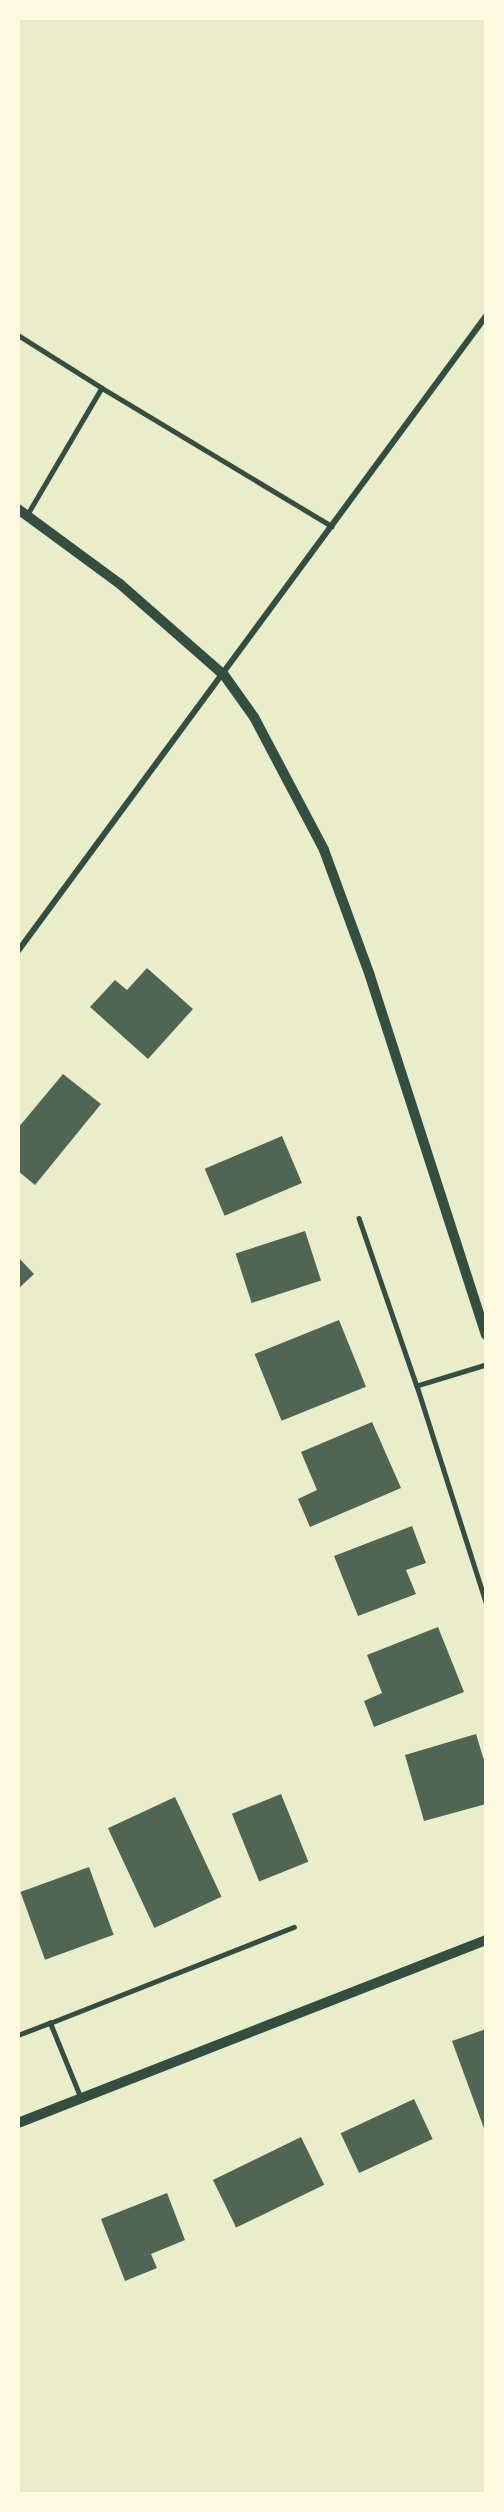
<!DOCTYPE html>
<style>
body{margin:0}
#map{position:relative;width:504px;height:2512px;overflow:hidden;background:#e9edc9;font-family:Bitter,serif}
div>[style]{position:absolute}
.building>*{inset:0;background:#4f6655;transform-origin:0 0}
.service>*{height:4.5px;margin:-2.25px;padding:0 2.25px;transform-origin:2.25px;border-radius:2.25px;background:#344e41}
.minor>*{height:6px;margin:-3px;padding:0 3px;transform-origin:3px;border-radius:3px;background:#344e41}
.tertiary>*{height:10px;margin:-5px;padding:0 5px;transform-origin:5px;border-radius:5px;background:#344e41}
span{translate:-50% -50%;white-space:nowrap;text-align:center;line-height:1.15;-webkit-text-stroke:5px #fefae0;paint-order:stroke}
.frame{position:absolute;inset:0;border:20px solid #fefae0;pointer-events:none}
</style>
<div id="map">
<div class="building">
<i style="clip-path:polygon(147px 968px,193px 1009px,148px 1059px,90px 1007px,115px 980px,127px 990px)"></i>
<i style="clip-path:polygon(63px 1074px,101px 1104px,35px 1185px,18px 1171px,18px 1128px)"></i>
<i style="left:282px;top:1136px;width:51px;height:84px;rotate:67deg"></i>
<i style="left:305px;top:1231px;width:52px;height:73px;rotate:72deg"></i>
<i style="clip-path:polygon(18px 1257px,34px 1274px,18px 1289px)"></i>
<i style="left:339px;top:1320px;width:72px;height:91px;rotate:68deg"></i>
<i style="clip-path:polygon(372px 1422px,401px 1488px,310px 1527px,298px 1499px,317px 1490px,301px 1452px)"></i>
<i style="clip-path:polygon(412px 1526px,426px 1563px,406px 1570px,416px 1594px,358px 1616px,334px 1556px)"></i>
<i style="clip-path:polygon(438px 1627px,464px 1692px,374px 1727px,364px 1701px,382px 1693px,367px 1655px)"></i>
<i style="clip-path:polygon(476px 1734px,486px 1767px,486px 1804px,424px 1821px,405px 1755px)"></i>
<i style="left:281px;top:1794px;width:73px;height:53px;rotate:68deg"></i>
<i style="left:175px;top:1797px;width:110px;height:74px;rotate:65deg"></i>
<i style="left:89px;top:1867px;width:72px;height:73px;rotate:70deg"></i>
<i style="clip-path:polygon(486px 2029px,486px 2134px,452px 2041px)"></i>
<i style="left:414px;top:2099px;width:44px;height:81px;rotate:65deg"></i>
<i style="left:301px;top:2137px;width:53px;height:98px;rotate:64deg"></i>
<i style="clip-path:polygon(167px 2193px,185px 2240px,151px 2254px,157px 2268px,125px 2281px,101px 2219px)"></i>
</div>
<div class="service">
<i style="left:18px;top:335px;width:99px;rotate:32.2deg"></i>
<i style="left:102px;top:388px;width:146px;rotate:120.4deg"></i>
<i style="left:102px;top:388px;width:268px;rotate:31deg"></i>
<i style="left:359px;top:1218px;width:178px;rotate:71deg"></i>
<i style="left:486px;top:1365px;width:72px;rotate:163.1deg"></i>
<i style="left:417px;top:1386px;width:227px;rotate:72.3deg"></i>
<i style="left:18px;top:2035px;width:34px;rotate:-21deg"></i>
<i style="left:81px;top:2099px;width:82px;rotate:-112.2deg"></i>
<i style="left:50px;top:2023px;width:262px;rotate:-21.5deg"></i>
</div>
<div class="minor">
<i style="left:18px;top:951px;width:789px;rotate:-53.61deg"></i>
</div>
<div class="tertiary">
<i style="left:18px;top:509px;width:127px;rotate:36.3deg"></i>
<i style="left:120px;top:584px;width:138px;rotate:41.2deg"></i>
<i style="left:224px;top:675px;width:52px;rotate:54.5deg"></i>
<i style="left:254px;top:717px;width:150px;rotate:62.2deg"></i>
<i style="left:324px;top:850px;width:134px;rotate:69.9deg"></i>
<i style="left:370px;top:976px;width:377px;rotate:72.1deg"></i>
<i style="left:18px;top:2123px;width:503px;rotate:-21.36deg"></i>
</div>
<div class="frame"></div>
</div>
